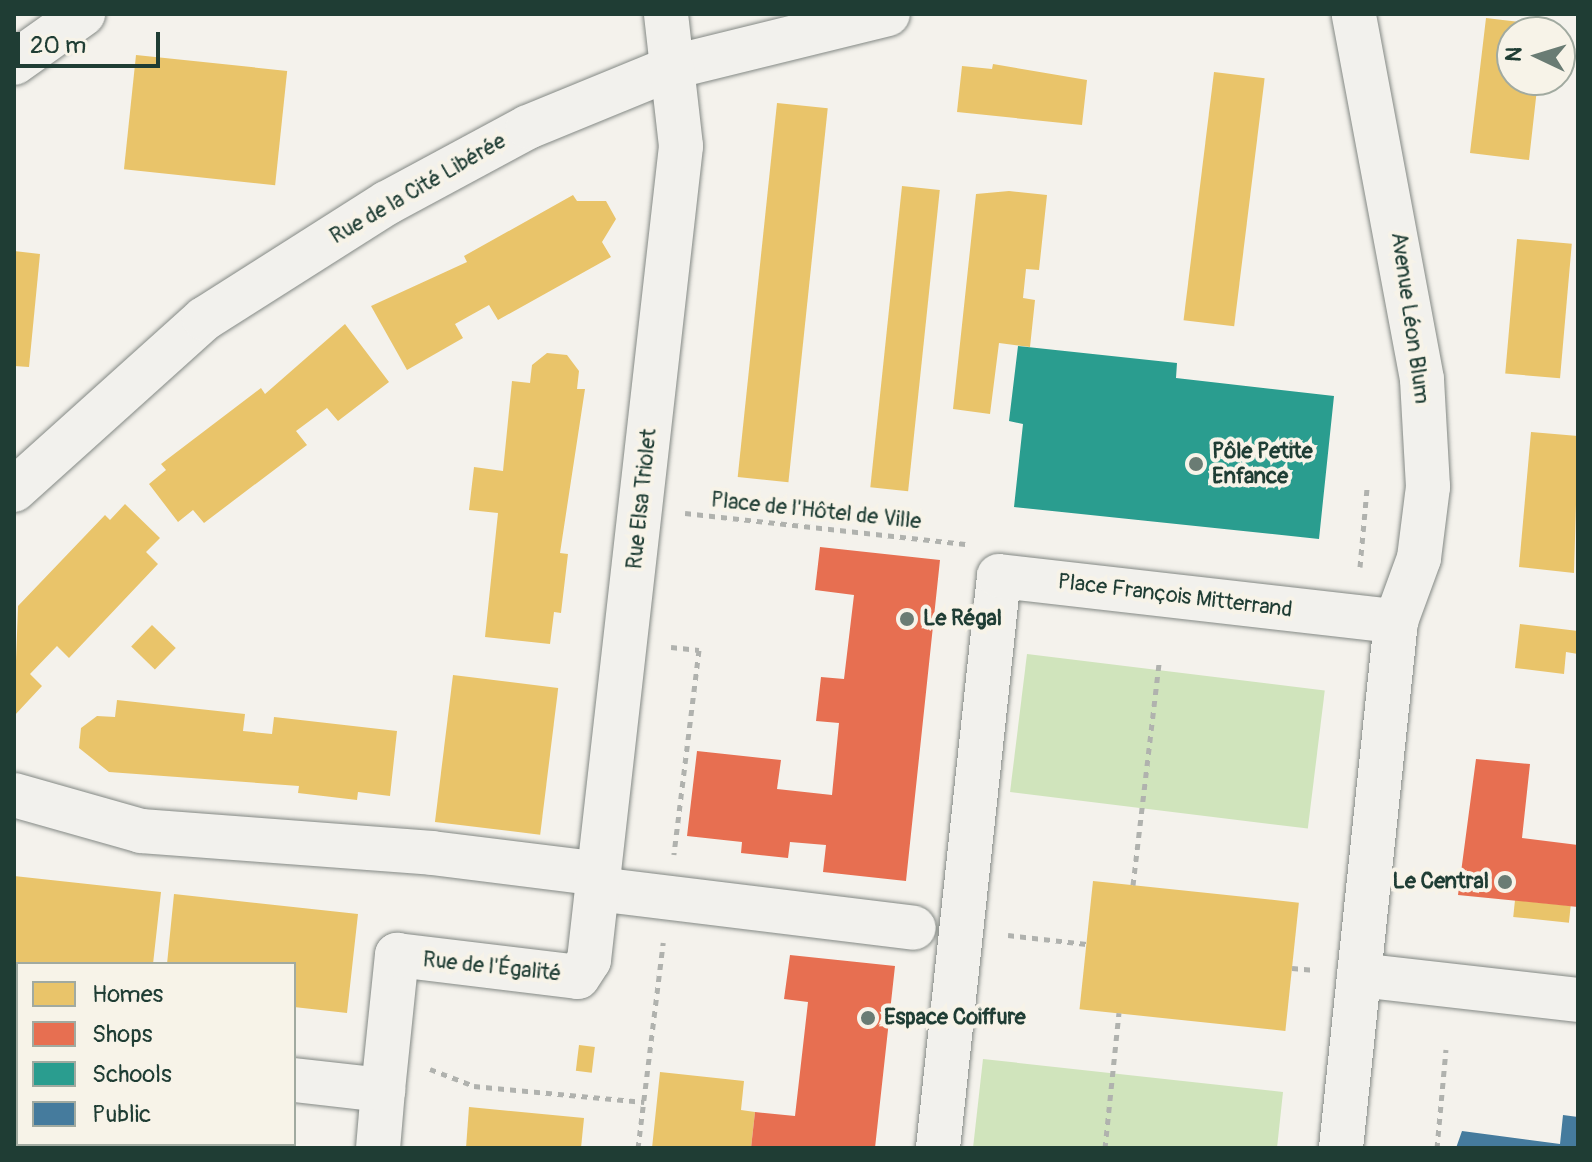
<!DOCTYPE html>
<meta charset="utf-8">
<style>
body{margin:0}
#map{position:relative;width:1592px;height:1162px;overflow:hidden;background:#f4f2ec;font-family:Pangolin,sans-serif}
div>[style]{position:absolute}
.green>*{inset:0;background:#d0e4bc;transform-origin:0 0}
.homes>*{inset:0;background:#e9c46a;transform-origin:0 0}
.shops>*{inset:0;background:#e76f51}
.schools>*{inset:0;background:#2a9d8f}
.public>*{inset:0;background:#457b9d}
.path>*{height:5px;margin-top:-2.5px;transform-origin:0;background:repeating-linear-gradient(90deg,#b0b2ae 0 6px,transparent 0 12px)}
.roads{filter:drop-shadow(0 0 2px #848985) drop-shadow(0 0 2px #848985)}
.minor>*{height:44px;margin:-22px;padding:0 22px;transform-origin:22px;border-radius:22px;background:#f2f1ed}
.dots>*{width:22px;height:22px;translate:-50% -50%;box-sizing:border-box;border:4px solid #f7f3e8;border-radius:50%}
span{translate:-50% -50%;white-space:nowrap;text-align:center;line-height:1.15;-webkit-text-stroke:8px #f7f3e8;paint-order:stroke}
.street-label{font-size:22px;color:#1f3d34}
.poi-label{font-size:22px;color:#1f3d34;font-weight:700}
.left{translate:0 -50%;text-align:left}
.right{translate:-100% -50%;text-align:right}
.frame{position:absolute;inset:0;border:16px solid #1f3d34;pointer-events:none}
.legend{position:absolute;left:16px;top:962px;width:280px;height:184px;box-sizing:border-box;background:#f7f3e8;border:2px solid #a1aaa0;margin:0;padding:10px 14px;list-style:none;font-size:24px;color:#1f3d34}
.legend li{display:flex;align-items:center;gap:16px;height:40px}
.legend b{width:40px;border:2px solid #a1aaa0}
.north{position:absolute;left:1496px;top:16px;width:80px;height:80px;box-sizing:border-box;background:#f7f3e8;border:2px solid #a1aaa0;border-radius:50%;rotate:274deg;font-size:22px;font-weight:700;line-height:32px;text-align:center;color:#1f3d34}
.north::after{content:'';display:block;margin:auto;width:28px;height:36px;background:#6a7c74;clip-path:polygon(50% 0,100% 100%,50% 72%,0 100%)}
.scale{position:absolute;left:16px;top:32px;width:144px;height:36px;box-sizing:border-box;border:4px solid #1f3d34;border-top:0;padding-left:10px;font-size:24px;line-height:28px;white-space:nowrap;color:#1f3d34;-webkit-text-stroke:6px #f7f3e8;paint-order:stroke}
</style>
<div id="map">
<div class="green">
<i style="left:1027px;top:654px;width:300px;height:139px;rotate:7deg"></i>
<i style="clip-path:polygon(983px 1059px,1283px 1092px,1277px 1148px,973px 1148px)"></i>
</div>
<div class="homes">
<i style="clip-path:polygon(1486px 18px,1544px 25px,1543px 32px,1512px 32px,1512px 80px,1538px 80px,1529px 160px,1470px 153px)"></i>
<i style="left:136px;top:55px;width:152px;height:115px;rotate:6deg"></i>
<i style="clip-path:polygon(993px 64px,1087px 80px,1082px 125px,957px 112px,962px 66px,992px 69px)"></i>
<i style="left:1214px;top:72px;width:51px;height:250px;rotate:7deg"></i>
<i style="left:777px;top:103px;width:51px;height:376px;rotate:6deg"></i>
<i style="left:902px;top:186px;width:38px;height:303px;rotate:6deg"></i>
<i style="clip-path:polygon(1009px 191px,1047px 195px,1039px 270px,1026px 269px,1023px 298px,1035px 300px,1030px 347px,999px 343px,990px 414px,953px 409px,976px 194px)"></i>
<i style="clip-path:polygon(573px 195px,577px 201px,606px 201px,616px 219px,602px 242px,611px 257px,498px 320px,489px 305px,455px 324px,463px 338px,407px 370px,371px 306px,467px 262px,464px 256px)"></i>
<i style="left:1517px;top:239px;width:55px;height:135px;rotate:5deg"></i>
<i style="clip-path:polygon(14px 251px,40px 254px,29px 367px,14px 366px)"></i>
<i style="clip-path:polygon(345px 324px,389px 382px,338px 421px,327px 408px,296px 431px,307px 445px,204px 523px,193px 510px,178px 522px,149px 484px,166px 470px,161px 464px,261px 388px,265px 394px)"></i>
<i style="clip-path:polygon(547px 353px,567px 355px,579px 371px,577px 389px,585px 389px,560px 553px,568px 554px,561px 613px,554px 612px,550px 644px,485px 637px,498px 513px,469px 510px,474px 467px,503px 471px,512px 381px,530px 383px,532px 365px)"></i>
<i style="clip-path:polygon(1531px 432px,1578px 436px,1574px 573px,1519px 567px)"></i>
<i style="clip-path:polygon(125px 504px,160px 538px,146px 552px,158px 564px,69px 658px,57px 646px,30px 674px,42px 686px,14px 716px,18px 606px,105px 515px,110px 520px)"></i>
<i style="clip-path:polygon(1520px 624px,1578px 631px,1578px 654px,1566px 652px,1564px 674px,1515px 668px)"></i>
<i style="left:152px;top:625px;width:33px;height:30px;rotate:44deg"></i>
<i style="left:453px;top:675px;width:106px;height:148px;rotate:7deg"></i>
<i style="clip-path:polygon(117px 700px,245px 714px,243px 731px,272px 734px,274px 717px,397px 731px,390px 796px,358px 792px,357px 800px,298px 793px,299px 786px,109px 772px,79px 748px,81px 728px,97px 716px,115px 717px)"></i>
<i style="clip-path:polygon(14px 876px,161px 892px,153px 964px,18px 964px,14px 976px)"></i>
<i style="left:1093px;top:881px;width:207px;height:129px;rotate:6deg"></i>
<i style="clip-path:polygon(174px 894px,358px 914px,347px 1013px,294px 1007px,294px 964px,167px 964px)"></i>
<i style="left:1515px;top:900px;width:56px;height:17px;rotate:6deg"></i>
<i style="left:579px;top:1045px;width:16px;height:26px;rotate:7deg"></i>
<i style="clip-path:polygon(660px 1072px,744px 1081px,741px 1110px,755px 1112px,751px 1148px,652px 1148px)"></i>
<i style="clip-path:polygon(469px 1107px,584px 1118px,581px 1148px,466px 1148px)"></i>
<i style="clip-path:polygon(27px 1144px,209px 1144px,227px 1146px,26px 1148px)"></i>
</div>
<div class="shops">
<i style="clip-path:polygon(820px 547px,940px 560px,906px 881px,823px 872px,826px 845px,790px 842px,788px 858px,741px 853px,742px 842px,687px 836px,697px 751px,781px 760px,777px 789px,832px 795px,839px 723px,816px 721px,821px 677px,844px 679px,854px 595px,815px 590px)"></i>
<i style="clip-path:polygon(1476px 759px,1530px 764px,1522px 838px,1578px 845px,1578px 907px,1458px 895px)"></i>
<i style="clip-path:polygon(790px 955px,895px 966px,875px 1148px,751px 1148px,755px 1112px,795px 1116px,808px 1002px,784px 999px)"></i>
</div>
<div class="schools">
<i style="clip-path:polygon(1018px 346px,1177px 363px,1176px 378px,1334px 396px,1319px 539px,1014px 507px,1023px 424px,1009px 421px)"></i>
</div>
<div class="public">
<i style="clip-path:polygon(1563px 1115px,1578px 1117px,1578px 1148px,1456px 1148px,1462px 1131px,1560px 1144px)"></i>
</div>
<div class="path">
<i style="left:685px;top:513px;width:282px;rotate:6.3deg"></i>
<i style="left:1360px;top:567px;width:78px;rotate:-84.9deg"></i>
<i style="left:671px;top:647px;width:28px;rotate:6deg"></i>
<i style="left:699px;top:650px;width:206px;rotate:97deg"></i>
<i style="left:1133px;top:885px;width:223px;rotate:-83.3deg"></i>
<i style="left:1008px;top:935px;width:79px;rotate:6.6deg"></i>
<i style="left:1292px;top:968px;width:23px;rotate:5deg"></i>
<i style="left:430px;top:1069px;width:47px;rotate:21.1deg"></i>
<i style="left:474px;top:1086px;width:171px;rotate:5.4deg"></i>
<i style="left:638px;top:1148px;width:207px;rotate:-83deg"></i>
<i style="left:1105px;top:1148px;width:136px;rotate:-84.1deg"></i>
<i style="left:1437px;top:1148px;width:99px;rotate:-84.8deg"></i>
</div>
<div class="roads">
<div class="minor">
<i style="left:14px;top:63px;width:85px;rotate:-35.4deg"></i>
<i style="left:14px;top:490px;width:256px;rotate:-42deg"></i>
<i style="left:204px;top:319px;width:217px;rotate:-32.4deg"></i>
<i style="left:387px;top:203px;width:160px;rotate:-28.3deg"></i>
<i style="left:528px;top:127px;width:161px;rotate:-22.3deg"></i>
<i style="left:677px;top:66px;width:217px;rotate:-13.8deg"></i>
<i style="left:14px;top:795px;width:132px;rotate:15.8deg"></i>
<i style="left:141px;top:831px;width:292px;rotate:4.3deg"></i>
<i style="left:432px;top:853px;width:169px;rotate:7.1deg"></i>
<i style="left:598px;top:889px;width:318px;rotate:7deg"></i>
<i style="left:1359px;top:975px;width:220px;rotate:6.5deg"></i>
<i style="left:14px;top:1049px;width:4px"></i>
<i style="left:294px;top:1080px;width:90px;rotate:6.4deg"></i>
<i style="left:383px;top:1090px;width:58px;rotate:94.9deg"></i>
<i style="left:383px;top:1090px;width:136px;rotate:-84.1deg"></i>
<i style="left:397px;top:955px;width:182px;rotate:6.9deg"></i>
<i style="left:578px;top:977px;width:20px;rotate:-57deg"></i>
<i style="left:589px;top:960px;width:819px;rotate:-83.55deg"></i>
<i style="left:681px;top:146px;width:133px;rotate:-96.5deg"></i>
<i style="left:938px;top:1148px;width:575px;rotate:-83.91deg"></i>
<i style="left:999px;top:576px;width:400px;rotate:6.5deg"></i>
<i style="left:1341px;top:1148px;width:530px;rotate:-84.04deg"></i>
<i style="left:1396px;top:621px;width:67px;rotate:-69.9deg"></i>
<i style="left:1419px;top:558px;width:72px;rotate:-82.8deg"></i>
<i style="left:1428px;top:487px;width:108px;rotate:-93.2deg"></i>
<i style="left:1422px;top:379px;width:371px;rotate:-100.6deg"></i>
</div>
</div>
<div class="dots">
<i style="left:1196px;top:464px;background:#6a7c74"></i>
<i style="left:907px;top:619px;background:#6a7c74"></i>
<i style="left:1505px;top:882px;background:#6a7c74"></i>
<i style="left:868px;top:1018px;background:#6a7c74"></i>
</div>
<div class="street-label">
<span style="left:418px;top:189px;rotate:-30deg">Rue de la Cité Libérée</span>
<span style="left:1410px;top:318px;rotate:82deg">Avenue Léon Blum</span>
<span style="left:642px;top:499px;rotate:-84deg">Rue Elsa Triolet</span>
<span style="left:816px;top:511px;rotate:6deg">Place de l'Hôtel de Ville</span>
<span style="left:1175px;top:596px;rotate:7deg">Place François Mitterrand</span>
<span style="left:492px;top:967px;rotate:6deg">Rue de l'Égalité</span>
</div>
<div class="poi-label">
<span class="left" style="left:1212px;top:464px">Pôle Petite<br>Enfance</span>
<span class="left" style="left:923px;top:619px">Le Régal</span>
<span class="right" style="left:1489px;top:882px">Le Central</span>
<span class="left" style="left:884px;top:1018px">Espace Coiffure</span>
</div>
<div class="frame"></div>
<ul class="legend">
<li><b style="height:22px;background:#e9c46a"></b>Homes</li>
<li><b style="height:22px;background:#e76f51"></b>Shops</li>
<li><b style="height:22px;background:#2a9d8f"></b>Schools</li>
<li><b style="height:22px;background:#457b9d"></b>Public</li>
</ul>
<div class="north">N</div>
<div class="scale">20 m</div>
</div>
